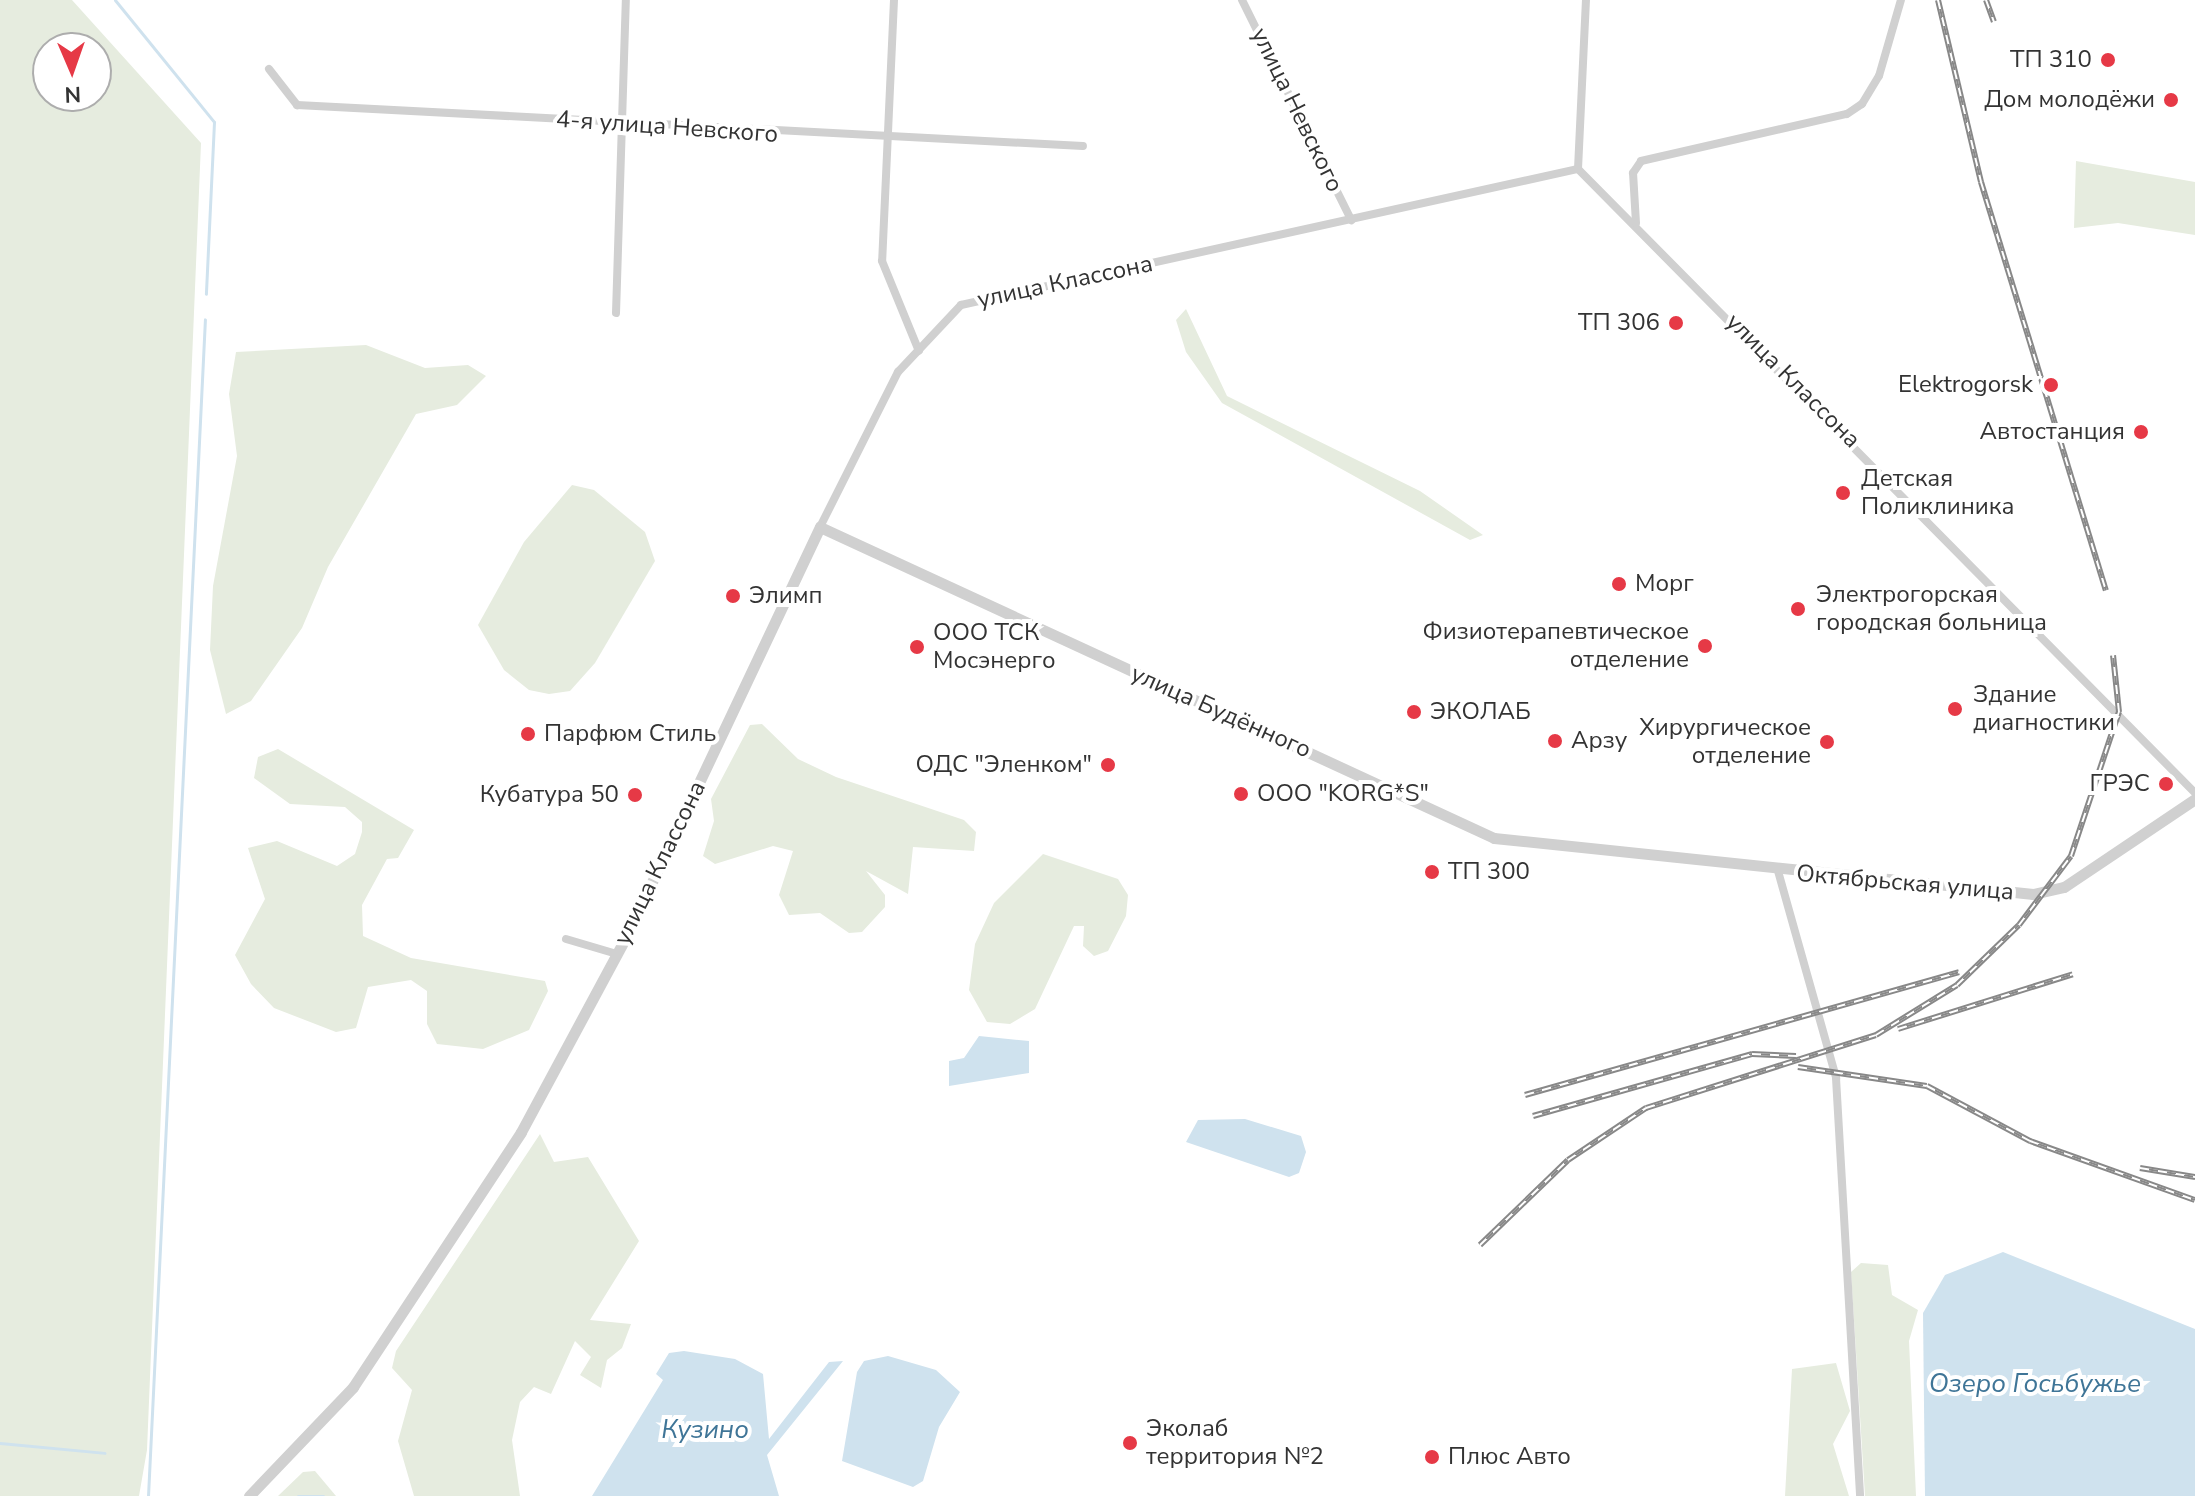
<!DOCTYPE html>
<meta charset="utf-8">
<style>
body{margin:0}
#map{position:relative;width:2195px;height:1496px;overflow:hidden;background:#fff;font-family:"Nunito Sans",sans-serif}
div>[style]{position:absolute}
.green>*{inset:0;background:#e6ecdf}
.water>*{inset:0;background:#cfe2ee}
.stream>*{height:3px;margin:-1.5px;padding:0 1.5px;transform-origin:1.5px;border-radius:1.5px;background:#cfe2ee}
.minor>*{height:8px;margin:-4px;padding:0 4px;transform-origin:4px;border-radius:4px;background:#d0d0d0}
.tertiary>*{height:11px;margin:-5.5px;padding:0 5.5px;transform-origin:5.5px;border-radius:5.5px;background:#d0d0d0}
.rail>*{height:6px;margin-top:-3px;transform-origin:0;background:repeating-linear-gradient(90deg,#fff 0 9px,#888 0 18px);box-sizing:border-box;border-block:2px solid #888}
.dots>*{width:22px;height:22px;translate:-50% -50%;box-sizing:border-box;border:4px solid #fff;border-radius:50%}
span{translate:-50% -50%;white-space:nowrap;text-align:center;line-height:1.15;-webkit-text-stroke:8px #fff;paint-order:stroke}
.poi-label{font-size:24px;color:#333}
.right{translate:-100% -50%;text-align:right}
.left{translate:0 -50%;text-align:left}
.street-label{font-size:24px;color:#333}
.water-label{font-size:26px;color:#3f7597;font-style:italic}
.north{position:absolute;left:32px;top:32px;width:80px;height:80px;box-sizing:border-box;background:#fff;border:2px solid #adadad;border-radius:50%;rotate:178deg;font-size:22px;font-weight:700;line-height:32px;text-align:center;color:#333}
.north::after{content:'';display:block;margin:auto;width:28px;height:36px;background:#e63946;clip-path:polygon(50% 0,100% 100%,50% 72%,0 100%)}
</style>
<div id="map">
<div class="green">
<i style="clip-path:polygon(evenodd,0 0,72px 0,201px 143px,147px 1450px,139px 1496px,0 1496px,0 0,48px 48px,96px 48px,96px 96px,48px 96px,48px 48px)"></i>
<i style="clip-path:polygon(2076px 161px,2195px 182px,2195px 235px,2118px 223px,2074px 228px)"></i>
<i style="clip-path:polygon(1186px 309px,1227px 396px,1420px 491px,1483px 535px,1470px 540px,1222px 403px,1186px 352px,1176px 320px)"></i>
<i style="clip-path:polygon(366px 345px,425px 368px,468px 365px,486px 376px,457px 405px,416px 414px,328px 567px,302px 628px,251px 701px,226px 714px,210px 650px,213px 586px,237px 456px,229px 394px,236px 352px)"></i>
<i style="clip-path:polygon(572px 485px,594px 490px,645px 532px,655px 561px,595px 663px,570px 691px,549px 694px,529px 690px,504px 670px,478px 625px,524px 542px)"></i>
<i style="clip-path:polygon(762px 724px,798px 759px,836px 777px,964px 820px,976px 832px,974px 851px,913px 847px,908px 894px,866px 871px,885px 895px,885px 907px,862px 932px,849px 933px,820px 913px,789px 915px,779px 895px,793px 851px,773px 846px,715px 864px,703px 856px,714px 821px,711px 799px,750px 725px)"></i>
<i style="clip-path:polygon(278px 749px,414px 830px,398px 858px,387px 859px,362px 905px,363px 936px,411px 958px,545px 981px,548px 991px,529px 1030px,483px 1049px,437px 1044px,427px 1024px,427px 991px,411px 980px,368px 987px,356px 1028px,336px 1032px,274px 1008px,251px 984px,235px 955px,265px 899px,248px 848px,277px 841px,337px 866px,355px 854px,362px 832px,362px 822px,345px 807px,290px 804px,254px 778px,258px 757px)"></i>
<i style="clip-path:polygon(1043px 854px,1118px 879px,1128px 895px,1126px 916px,1108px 951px,1094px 956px,1083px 946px,1084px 926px,1074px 926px,1035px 1009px,1010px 1024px,987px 1022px,969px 990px,975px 944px,994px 903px)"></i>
<i style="clip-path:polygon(540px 1134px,554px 1162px,588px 1157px,639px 1241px,590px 1320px,631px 1324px,622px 1348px,607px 1360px,601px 1388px,580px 1375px,591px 1357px,575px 1341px,551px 1394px,534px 1387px,520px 1402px,512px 1440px,520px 1496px,414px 1496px,398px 1441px,412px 1390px,392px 1368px,396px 1351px)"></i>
<i style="clip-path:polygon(1861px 1263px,1888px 1265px,1892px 1295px,1918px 1310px,1909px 1341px,1916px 1496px,1865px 1496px,1851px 1272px)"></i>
<i style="clip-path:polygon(1836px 1363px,1850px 1411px,1833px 1444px,1849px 1496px,1785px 1496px,1792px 1369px)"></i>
<i style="clip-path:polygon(315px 1471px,336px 1496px,278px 1496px,303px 1472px)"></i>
</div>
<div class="water">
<i style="clip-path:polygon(979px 1036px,1029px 1041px,1029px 1073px,949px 1086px,949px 1061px,964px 1058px)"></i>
<i style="clip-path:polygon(1245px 1119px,1301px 1136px,1306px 1152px,1299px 1173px,1289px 1177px,1186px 1142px,1198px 1120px)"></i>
<i style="clip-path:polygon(2003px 1252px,2195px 1329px,2195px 1496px,1925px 1496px,1923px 1313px,1945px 1275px)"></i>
<i style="clip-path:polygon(684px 1351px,735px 1359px,763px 1374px,769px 1439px,829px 1362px,843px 1361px,767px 1455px,779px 1496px,592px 1496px,663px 1380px,656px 1374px,669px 1353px)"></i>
<i style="clip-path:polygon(888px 1356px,936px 1370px,960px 1392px,939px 1427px,923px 1481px,913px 1487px,842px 1461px,857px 1372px,864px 1361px)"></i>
</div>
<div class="stream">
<i style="left:115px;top:0;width:157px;rotate:50.9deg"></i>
<i style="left:214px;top:122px;width:172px;rotate:92.7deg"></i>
<i style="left:0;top:1443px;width:105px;rotate:5.4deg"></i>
<i style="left:148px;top:1496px;width:1178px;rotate:-87.23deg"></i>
<i style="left:298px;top:1496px;width:25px"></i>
</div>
<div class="minor">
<i style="left:894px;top:0;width:261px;rotate:92.6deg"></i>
<i style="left:882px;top:261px;width:97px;rotate:67.7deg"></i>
<i style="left:1242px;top:0;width:246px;rotate:63.6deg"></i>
<i style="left:269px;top:69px;width:46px;rotate:52.1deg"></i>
<i style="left:297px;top:105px;width:787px;rotate:2.99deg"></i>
<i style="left:1578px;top:169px;width:878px;rotate:45.32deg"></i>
<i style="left:1578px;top:169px;width:169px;rotate:-87.3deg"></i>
<i style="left:1636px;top:223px;width:50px;rotate:-93.4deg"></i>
<i style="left:1633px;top:173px;width:14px;rotate:-56deg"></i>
<i style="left:1641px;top:161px;width:211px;rotate:-12.9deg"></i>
<i style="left:1847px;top:114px;width:18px;rotate:-34deg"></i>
<i style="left:1862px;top:104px;width:33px;rotate:-59deg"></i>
<i style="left:1879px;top:76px;width:79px;rotate:-73.9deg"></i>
<i style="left:616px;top:313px;width:313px;rotate:-88.2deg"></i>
<i style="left:820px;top:527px;width:174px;rotate:-63.3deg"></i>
<i style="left:898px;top:372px;width:92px;rotate:-46.8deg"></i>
<i style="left:961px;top:305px;width:632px;rotate:-12.43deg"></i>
<i style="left:1778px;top:871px;width:215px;rotate:74.3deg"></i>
<i style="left:1836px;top:1078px;width:419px;rotate:86.7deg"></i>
<i style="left:566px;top:939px;width:53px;rotate:16.4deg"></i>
</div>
<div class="tertiary">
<i style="left:249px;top:1496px;width:151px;rotate:-46.3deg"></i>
<i style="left:353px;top:1387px;width:305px;rotate:-56.6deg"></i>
<i style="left:521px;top:1132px;width:221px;rotate:-61.7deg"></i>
<i style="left:626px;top:937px;width:454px;rotate:-64.7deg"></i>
<i style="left:820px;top:527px;width:742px;rotate:24.77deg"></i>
<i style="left:1494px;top:838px;width:542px;rotate:5.93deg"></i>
<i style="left:2033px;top:894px;width:32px;rotate:-13deg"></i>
<i style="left:2064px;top:887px;width:158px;rotate:-33.9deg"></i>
</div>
<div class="rail">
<i style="left:1938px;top:0;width:187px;rotate:76.7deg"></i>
<i style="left:1981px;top:182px;width:427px;rotate:73deg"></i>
<i style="left:1986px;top:0;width:23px;rotate:70deg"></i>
<i style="left:1898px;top:1029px;width:183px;rotate:-17.4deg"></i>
<i style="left:1798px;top:1067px;width:130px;rotate:8.4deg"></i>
<i style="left:1927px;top:1086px;width:117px;rotate:28.1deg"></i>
<i style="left:2030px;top:1141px;width:175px;rotate:19.7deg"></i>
<i style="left:1525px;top:1095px;width:451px;rotate:-15.8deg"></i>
<i style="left:1533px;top:1116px;width:228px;rotate:-15.8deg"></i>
<i style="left:1752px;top:1054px;width:44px;rotate:2.6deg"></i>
<i style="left:2140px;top:1168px;width:56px;rotate:9.3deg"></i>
<i style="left:1480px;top:1245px;width:122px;rotate:-44deg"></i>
<i style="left:1568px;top:1160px;width:94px;rotate:-33.7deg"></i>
<i style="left:1646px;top:1108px;width:241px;rotate:-17.6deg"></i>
<i style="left:1876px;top:1035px;width:95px;rotate:-31.7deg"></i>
<i style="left:1957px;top:985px;width:86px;rotate:-44.1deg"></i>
<i style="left:2019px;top:925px;width:86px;rotate:-53deg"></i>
<i style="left:2071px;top:856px;width:152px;rotate:-71.6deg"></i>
<i style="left:2119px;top:712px;width:57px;rotate:-96deg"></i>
</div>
<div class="dots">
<i style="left:2108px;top:60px;background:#e63946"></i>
<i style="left:2171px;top:100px;background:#e63946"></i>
<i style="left:1676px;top:323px;background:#e63946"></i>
<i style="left:2051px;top:385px;background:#e63946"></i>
<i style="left:2141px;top:432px;background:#e63946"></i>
<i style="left:1843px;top:493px;background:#e63946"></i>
<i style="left:1619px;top:584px;background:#e63946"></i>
<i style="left:733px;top:596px;background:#e63946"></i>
<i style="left:1798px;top:609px;background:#e63946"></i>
<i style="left:1705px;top:646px;background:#e63946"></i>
<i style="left:917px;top:647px;background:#e63946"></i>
<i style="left:1955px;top:709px;background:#e63946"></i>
<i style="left:1414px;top:712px;background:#e63946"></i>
<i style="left:528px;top:734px;background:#e63946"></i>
<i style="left:1555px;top:741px;background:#e63946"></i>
<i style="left:1827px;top:742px;background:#e63946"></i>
<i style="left:1108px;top:765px;background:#e63946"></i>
<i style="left:2166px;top:784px;background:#e63946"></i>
<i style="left:1241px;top:794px;background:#e63946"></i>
<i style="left:635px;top:795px;background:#e63946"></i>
<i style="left:1432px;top:872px;background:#e63946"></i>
<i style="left:1130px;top:1443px;background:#e63946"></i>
<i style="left:1432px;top:1457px;background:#e63946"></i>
</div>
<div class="poi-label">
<span class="right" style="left:2092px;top:60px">ТП 310</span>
<span class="right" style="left:2155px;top:100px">Дом молодёжи</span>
<span class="right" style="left:1660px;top:323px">ТП 306</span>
<span class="right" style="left:2033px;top:385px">Elektrogorsk</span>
<span class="right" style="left:2125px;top:432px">Автостанция</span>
<span class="left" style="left:1861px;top:493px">Детская<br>Поликлиника</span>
<span class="left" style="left:1635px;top:584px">Морг</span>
<span class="left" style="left:1816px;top:609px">Электрогорская<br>городская больница</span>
<span class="left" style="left:749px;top:596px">Элимп</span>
<span class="right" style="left:1689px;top:646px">Физиотерапевтическое<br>отделение</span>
<span class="left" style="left:933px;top:647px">ООО ТСК<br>Мосэнерго</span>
<span class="left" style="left:1973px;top:709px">Здание<br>диагностики</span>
<span class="left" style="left:1430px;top:712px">ЭКОЛАБ</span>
<span class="right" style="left:1811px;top:742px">Хирургическое<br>отделение</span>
<span class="left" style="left:544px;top:734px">Парфюм Стиль</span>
<span class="left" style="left:1571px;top:741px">Арзу</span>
<span class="right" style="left:1092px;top:765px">ОДС "Эленком"</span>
<span class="right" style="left:2150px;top:784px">ГРЭС</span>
<span class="left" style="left:1257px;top:794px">ООО "KORG*S"</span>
<span class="right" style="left:619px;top:795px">Кубатура 50</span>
<span class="left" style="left:1448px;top:872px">ТП 300</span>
<span class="left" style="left:1146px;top:1443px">Эколаб<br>территория №2</span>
<span class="left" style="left:1448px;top:1457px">Плюс Авто</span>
</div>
<div class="street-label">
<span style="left:1297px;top:110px;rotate:64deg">улица Невского</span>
<span style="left:667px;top:127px;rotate:4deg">4-я улица Невского</span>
<span style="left:1065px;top:282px;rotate:-12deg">улица Классона</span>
<span style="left:1793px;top:381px;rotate:45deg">улица Классона</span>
<span style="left:1221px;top:712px;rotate:24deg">улица Будённого</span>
<span style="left:660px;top:863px;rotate:-64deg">улица Классона</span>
<span style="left:1905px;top:883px;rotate:5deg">Октябрьская улица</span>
</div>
<div class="water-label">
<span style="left:2035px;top:1384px">Озеро Госьбужье</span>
<span style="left:705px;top:1430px">Кузино</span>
</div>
<div class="north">N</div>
</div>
